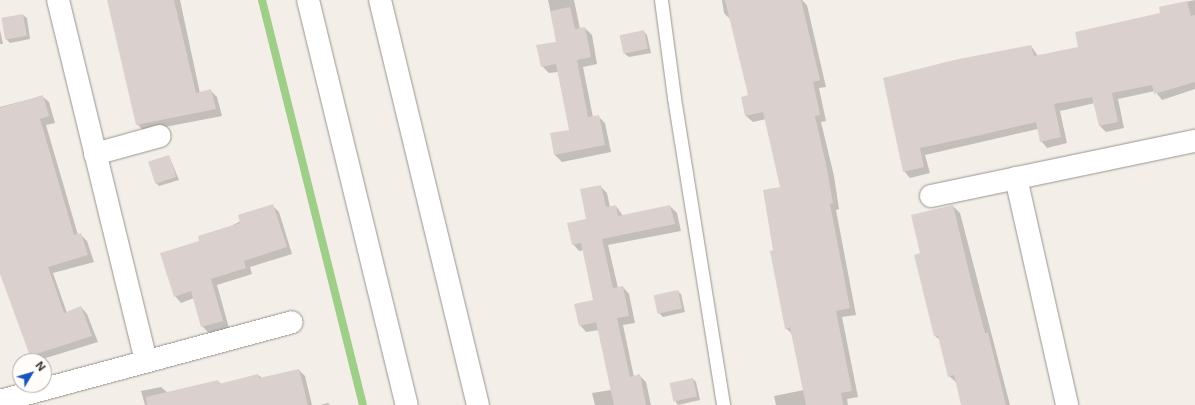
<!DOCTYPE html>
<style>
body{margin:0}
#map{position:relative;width:1195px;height:405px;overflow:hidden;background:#f4eee8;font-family:Inter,sans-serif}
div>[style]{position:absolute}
.shadow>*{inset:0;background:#0003}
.stream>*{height:8px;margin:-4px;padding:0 4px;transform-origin:4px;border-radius:4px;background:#9fce89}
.building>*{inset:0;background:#dad1ce;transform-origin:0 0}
.roads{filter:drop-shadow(0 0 1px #99948e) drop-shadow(0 0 1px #99948e)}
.lane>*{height:13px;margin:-6.5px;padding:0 6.5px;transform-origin:6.5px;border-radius:6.5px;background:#fff}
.street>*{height:22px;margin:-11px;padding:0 11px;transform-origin:11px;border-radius:11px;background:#fff}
span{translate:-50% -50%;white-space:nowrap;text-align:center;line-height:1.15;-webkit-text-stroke:3px #fffcfa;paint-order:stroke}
.north{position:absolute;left:12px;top:353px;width:40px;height:40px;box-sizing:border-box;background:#fffcfa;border:1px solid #aeaba9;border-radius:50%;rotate:52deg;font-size:11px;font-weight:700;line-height:16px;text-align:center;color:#343230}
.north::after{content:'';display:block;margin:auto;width:14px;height:18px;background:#1553bf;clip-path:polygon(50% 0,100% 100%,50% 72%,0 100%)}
</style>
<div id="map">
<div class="shadow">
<i style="clip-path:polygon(109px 0,180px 0,200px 93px,210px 90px,217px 97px,222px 116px,144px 131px,137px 124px)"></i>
<i style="clip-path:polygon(548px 0,574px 0,580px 29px,585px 28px,592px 35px,597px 64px,583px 67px,593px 117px,598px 116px,605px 123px,611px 152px,562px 162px,555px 155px,570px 130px,558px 72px,549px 73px,542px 66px,557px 42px)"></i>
<i style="clip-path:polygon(722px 0,802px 0,807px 5px,826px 87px,819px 88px,826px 121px,821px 122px,834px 176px,839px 209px,836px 210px,856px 315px,842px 317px,858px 397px,847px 399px,848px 405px,776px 405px,774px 396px,804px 390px,792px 334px,786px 328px,774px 251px,781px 188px,766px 119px,753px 122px,746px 116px,742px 98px,750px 96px,731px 20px,724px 13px)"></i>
<i style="clip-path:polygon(1195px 0,1195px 89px,1162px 100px,1155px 91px,1118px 99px,1124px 128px,1106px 132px,1100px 126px,1095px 103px,1060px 111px,1067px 143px,1047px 148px,1041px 141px,1038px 129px,925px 155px,930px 173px,910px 178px,904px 171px,884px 79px,1031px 46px,1038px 56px,1080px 48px,1161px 14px,1160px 7px)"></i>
<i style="clip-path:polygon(23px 15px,27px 18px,30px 39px,10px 43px,6px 39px)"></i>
<i style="clip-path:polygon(0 30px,3px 44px,0 44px)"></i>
<i style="clip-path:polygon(643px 31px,647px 35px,651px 53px,629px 57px,625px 54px,622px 36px)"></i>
<i style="clip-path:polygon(42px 96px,49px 102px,55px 123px,46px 125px,78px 235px,81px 235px,87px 241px,94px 262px,53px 273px,67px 313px,81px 307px,87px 314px,98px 342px,36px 361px,31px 356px,0 267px,0 107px)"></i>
<i style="clip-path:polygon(169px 156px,179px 180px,159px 186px,155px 182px)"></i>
<i style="clip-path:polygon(600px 186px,607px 193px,610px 207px,616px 206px,623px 216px,670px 206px,677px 213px,681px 231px,608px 245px,618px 288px,623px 287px,629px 294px,635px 323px,623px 325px,634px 377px,640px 376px,646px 382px,651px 405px,595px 405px,592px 393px,611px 390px,599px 330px,586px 332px,580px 325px,595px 301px,584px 250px,579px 251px,573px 244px,587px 220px)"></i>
<i style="clip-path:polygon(272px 205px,279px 212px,292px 254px,250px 267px,252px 274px,217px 285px,229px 328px,209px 333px,202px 326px,194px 298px,181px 303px,175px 296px,200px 242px)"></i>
<i style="clip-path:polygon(953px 206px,960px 213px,1010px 405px,962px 405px,957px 383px,949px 376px,940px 340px,935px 336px,922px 254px)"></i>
<i style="clip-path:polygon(677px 291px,681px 294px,685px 312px,663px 317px,659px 313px)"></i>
<i style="clip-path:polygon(299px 370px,305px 376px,312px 405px,145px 405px,141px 391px,161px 387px,168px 393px,218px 381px,221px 384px,258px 375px,262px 378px)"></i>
<i style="clip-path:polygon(693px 379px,696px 382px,700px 400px,678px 405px,675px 401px)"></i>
<i style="clip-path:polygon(328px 403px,330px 405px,320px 405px)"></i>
</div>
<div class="stream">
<i style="left:262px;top:0;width:417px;rotate:76deg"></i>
</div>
<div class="building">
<i style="clip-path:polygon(107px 0,174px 0,196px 93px,211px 89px,216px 109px,136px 125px)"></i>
<i style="clip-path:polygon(725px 0,801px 0,820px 80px,813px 82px,820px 115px,815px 116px,827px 169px,833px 203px,830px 204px,850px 308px,836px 311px,852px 391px,841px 393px,843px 405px,806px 405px,790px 328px,785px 329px,770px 251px,773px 250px,763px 190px,780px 187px,763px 112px,745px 116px,741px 97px,748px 95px)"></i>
<i style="clip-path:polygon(1187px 1px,1191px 16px,1195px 15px,1195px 82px,1154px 94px,1152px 85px,1112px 93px,1118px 122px,1099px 126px,1092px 97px,1054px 104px,1061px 137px,1040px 142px,1036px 122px,967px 138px,920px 148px,924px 167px,903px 172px,883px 78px,954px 60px,1031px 45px,1034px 56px,1078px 47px,1075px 32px,1160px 13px,1159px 7px)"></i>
<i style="clip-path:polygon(570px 7px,575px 29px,585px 27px,591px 57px,577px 60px,588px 117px,599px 115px,605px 145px,554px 155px,550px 133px,569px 130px,556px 64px,541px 67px,536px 45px,556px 42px,550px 11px)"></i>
<i style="left:23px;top:14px;width:22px;height:22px;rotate:80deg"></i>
<i style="left:644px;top:30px;width:19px;height:25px;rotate:78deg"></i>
<i style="clip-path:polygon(43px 95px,49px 116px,40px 119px,74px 235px,81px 233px,88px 255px,48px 267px,64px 313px,81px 306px,92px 336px,30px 356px,0 274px,0 108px)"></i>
<i style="left:169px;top:155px;width:23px;height:22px;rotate:72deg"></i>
<i style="clip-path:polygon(601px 185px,606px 207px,616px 205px,618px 216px,670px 205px,675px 224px,602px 239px,613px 288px,623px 286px,629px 316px,617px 318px,630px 377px,640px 374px,646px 405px,614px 405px,596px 322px,579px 326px,574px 304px,593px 300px,581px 243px,572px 245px,567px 223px,586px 219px,580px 189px)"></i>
<i style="clip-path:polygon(273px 204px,287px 247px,244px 261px,246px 268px,211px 279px,223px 321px,201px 327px,191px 291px,174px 297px,160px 253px,199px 241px,198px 236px,240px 223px,238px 215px)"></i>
<i style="clip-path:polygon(953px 205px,972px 284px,985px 333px,988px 333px,1006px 405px,961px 405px,954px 375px,948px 377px,938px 336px,934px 336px,914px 255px,920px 253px,911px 215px)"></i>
<i style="left:678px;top:290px;width:19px;height:25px;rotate:78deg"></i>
<i style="clip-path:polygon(299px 369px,308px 405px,147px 405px,146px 397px,218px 380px,219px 384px,258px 374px,259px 378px)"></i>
<i style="left:693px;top:378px;width:19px;height:24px;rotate:78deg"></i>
</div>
<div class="roads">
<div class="lane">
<i style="left:661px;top:0;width:99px;rotate:82.4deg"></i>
<i style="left:674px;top:98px;width:311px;rotate:80.9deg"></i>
</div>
<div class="street">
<i style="left:58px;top:0;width:371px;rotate:76.3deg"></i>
<i style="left:308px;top:0;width:417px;rotate:76.3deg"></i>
<i style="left:380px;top:0;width:417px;rotate:76.4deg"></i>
<i style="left:95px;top:154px;width:67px;rotate:-15.5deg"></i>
<i style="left:1016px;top:178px;width:233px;rotate:77.3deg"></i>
<i style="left:931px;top:196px;width:270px;rotate:-11.8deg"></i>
<i style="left:0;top:401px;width:302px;rotate:-15.1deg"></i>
</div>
</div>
<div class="north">N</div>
</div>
